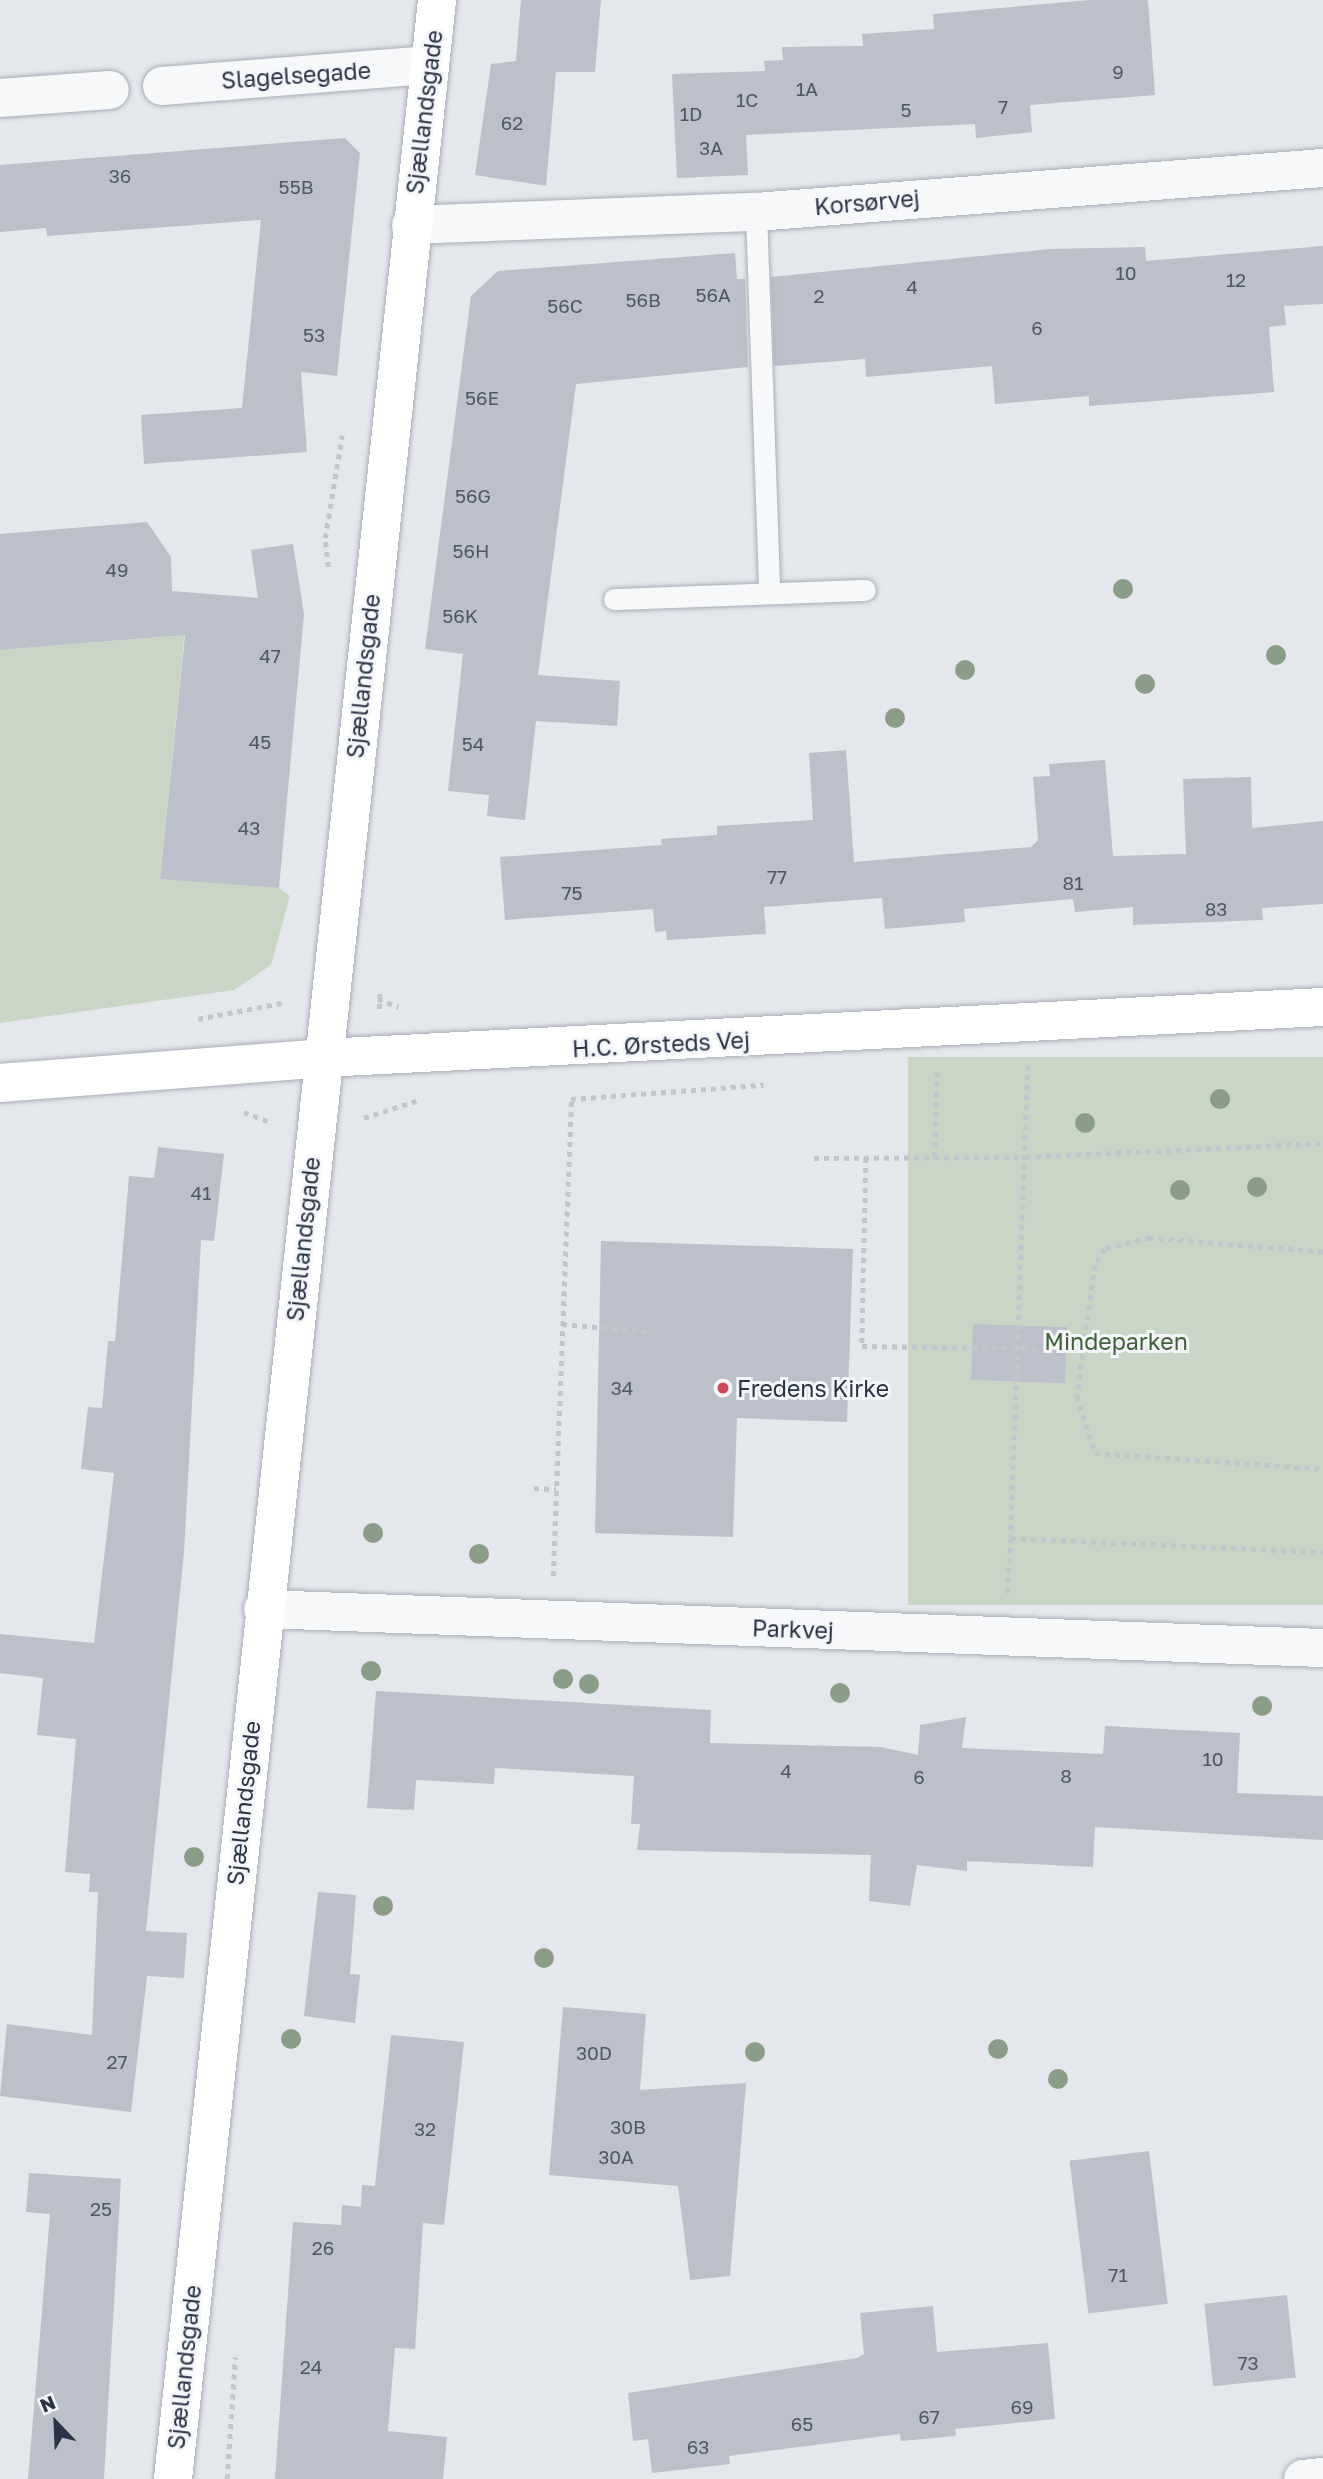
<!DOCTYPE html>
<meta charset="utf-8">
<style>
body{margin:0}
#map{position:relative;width:1323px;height:2479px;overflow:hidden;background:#e4e7ec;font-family:"Golos Text",sans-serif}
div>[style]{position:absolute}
.green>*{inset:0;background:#c9d6c5;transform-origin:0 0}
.building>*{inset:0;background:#bbc0ca;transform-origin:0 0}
.path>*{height:4.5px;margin-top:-2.25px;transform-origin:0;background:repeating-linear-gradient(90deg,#c2c5cb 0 5px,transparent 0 10px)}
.roads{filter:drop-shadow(0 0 2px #a9aeb7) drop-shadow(0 0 2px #a9aeb7)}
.lane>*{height:21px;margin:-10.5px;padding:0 10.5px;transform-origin:10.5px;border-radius:10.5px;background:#f7f8fa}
.street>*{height:38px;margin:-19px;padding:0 19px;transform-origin:19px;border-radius:19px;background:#f7f8fa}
.secondary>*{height:38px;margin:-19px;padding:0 19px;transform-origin:19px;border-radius:19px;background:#fff}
.trees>*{width:20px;height:20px;margin:-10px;border-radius:50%;background:#899d89}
.dots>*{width:19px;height:19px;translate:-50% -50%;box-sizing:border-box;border:4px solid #f4f6f9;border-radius:50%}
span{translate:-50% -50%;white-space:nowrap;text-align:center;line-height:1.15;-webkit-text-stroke:6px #f4f6f9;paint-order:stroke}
.number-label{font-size:19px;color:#4f5766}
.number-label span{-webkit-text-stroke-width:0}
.street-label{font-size:23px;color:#2b3445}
.park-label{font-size:23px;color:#3f6138}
.poi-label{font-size:23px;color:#2b3445}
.left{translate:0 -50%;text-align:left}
.north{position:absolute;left:21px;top:2388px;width:70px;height:70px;-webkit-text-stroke:5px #f4f6f9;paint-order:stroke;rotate:337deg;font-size:19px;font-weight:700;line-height:28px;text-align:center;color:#2b3445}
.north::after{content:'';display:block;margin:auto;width:24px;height:32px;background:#2b3445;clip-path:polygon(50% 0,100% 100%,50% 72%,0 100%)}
</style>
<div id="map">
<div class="green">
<i style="clip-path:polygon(185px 629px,160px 878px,279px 888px,290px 896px,271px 965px,234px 990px,0 1023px,0 650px,175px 636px)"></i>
<i style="left:1323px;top:1057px;width:548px;height:415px;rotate:90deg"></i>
</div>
<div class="building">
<i style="clip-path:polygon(521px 0,601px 0,595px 72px,556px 72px,546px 186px,475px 175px,491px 64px,516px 61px)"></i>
<i style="clip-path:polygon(1090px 0,1148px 0,1155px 95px,1030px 105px,1032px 132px,976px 138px,975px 124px,746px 135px,748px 175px,677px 178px,672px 74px,765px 71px,764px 61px,783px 60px,782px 47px,863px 46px,862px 34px,934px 29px,933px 14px)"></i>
<i style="clip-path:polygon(345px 138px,360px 153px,337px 376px,301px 372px,307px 452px,144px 464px,141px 415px,242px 408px,261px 220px,47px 236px,46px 228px,0 232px,0 165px)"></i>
<i style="clip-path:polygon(1323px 246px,1323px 304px,1284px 306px,1286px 325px,1269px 327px,1274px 392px,1089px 406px,1089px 396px,995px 404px,992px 366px,866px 377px,865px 359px,774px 366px,771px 277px,1050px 249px,1145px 247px,1146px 261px)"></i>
<i style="clip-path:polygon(735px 253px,737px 279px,745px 279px,748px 367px,576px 384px,538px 675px,620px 681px,617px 726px,536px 721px,525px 820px,487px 816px,489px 795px,448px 791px,463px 654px,425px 649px,471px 296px,498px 271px)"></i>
<i style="clip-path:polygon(147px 522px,171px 557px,172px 591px,258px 598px,251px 550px,293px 544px,304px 614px,279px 888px,160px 879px,185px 635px,0 650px,0 534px)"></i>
<i style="clip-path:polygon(846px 750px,854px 862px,1031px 847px,1038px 840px,1033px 777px,1050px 776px,1049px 764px,1105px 760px,1113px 856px,1186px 854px,1183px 779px,1251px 777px,1252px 828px,1323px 821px,1323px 904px,1262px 908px,1263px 920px,1133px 925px,1133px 907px,1075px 912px,1073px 899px,964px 909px,965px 922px,885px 929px,882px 898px,764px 907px,766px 934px,667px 940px,666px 931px,655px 932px,653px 909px,505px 920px,500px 857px,662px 845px,661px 839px,717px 835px,717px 826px,813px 820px,809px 753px)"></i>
<i style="clip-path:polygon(158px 1147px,224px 1154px,214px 1241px,201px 1240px,184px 1552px,146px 1931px,187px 1933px,184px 1978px,147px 1976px,131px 2112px,0 2096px,7px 2024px,92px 2035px,98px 1892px,89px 1892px,90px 1874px,65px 1872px,76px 1739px,37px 1735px,43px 1678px,0 1673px,0 1634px,94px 1643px,114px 1473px,81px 1469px,88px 1407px,102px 1408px,108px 1341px,115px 1341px,129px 1176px,154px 1178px)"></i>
<i style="clip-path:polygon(601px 1241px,853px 1249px,847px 1422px,737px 1418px,733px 1537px,595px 1533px)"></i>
<i style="left:973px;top:1324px;width:94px;height:56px;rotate:2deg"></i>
<i style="clip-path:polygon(376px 1691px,711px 1710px,710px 1743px,881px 1747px,918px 1755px,920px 1725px,966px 1717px,962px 1748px,1103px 1754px,1105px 1726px,1240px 1733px,1237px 1793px,1323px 1796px,1323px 1840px,1095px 1827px,1093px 1867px,967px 1861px,967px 1871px,917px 1865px,910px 1906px,869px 1901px,871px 1855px,637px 1850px,640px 1824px,631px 1824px,634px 1776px,495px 1768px,494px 1784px,416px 1780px,414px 1810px,367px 1808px)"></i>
<i style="clip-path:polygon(318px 1892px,356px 1895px,350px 1974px,360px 1975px,355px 2023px,304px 2016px)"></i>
<i style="clip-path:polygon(563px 2007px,646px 2014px,640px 2090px,746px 2083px,730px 2276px,690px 2280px,678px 2186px,549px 2175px)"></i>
<i style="clip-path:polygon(391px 2035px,464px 2042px,444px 2225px,423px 2223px,415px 2349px,395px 2348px,388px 2431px,447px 2437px,443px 2479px,275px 2479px,293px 2222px,341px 2225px,342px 2205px,361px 2207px,362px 2185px,375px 2186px)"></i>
<i style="left:1149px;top:2151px;width:154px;height:80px;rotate:83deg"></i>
<i style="clip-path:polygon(29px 2173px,121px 2179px,104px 2479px,28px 2479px,50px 2214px,26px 2212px)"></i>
<i style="left:1287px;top:2295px;width:83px;height:83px;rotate:84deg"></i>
<i style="clip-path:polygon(933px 2306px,937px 2352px,1048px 2343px,1055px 2419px,955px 2429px,956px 2436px,901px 2441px,900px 2434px,729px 2456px,730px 2464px,652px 2473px,648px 2439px,633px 2441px,628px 2393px,857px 2358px,864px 2354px,860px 2313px)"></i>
</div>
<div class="path">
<i style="left:328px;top:567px;width:29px;rotate:-96deg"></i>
<i style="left:325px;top:538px;width:104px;rotate:-80.6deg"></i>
<i style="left:378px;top:999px;width:22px;rotate:21deg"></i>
<i style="left:379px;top:1009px;width:19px;rotate:-87deg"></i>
<i style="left:198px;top:1019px;width:90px;rotate:-10.9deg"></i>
<i style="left:1028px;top:1065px;width:473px;rotate:92.1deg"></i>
<i style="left:1011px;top:1538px;width:312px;rotate:2.6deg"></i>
<i style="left:244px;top:1112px;width:30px;rotate:21deg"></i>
<i style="left:364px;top:1118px;width:55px;rotate:-18.1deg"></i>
<i style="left:934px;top:1157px;width:85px;rotate:-88deg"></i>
<i style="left:814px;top:1158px;width:212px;rotate:-0.3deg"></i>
<i style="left:1026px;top:1157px;width:297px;rotate:-2.7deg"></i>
<i style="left:866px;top:1158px;width:188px;rotate:91.2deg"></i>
<i style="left:862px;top:1346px;width:221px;rotate:0.8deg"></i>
<i style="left:1323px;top:1252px;width:174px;rotate:-175.4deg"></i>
<i style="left:1150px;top:1238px;width:46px;rotate:166.3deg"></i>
<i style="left:1105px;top:1249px;width:19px;rotate:122deg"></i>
<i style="left:1095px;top:1265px;width:132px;rotate:97.8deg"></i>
<i style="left:1077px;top:1396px;width:60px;rotate:72.5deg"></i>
<i style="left:1095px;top:1453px;width:229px;rotate:4deg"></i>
<i style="left:562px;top:1324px;width:90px;rotate:5.1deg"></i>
<i style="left:534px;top:1488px;width:22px;rotate:3deg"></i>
<i style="left:553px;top:1576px;width:477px;rotate:-87.8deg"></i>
<i style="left:571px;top:1099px;width:193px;rotate:-4.2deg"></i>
<i style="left:1007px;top:1593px;width:55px;rotate:-85.8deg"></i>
<i style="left:227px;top:2479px;width:122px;rotate:-86.2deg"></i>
</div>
<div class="roads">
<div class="lane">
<i style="left:756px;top:212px;width:381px;rotate:88deg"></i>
<i style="left:614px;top:599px;width:251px;rotate:-2.1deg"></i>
</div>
<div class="street">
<i style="left:162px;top:86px;width:269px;rotate:-4.5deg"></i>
<i style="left:0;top:98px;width:110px;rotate:-4.2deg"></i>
<i style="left:411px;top:225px;width:345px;rotate:-2.2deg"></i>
<i style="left:756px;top:212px;width:569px;rotate:-4.44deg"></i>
<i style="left:263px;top:1609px;width:1061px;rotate:2.11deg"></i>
<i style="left:1303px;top:2479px;width:20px;rotate:-6deg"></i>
</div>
<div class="secondary">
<i style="left:0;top:1083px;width:324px;rotate:-4.4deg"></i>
<i style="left:323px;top:1058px;width:1001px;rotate:-2.92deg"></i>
<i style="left:173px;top:2479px;width:2493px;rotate:-83.92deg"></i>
</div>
</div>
<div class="trees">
<i style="left:1123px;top:589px"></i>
<i style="left:1276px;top:655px"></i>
<i style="left:965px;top:670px"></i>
<i style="left:1145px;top:684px"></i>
<i style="left:895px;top:718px"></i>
<i style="left:1220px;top:1099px"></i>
<i style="left:1085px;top:1123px"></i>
<i style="left:1257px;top:1187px"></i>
<i style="left:1180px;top:1190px"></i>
<i style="left:373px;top:1533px"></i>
<i style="left:479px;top:1554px"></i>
<i style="left:371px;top:1671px"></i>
<i style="left:563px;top:1679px"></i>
<i style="left:589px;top:1684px"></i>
<i style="left:840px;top:1693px"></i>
<i style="left:1262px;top:1706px"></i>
<i style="left:194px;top:1857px"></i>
<i style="left:383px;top:1906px"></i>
<i style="left:544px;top:1958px"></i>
<i style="left:291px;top:2039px"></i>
<i style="left:998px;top:2049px"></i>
<i style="left:755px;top:2052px"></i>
<i style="left:1058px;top:2079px"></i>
</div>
<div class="dots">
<i style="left:723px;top:1388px;background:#d1495b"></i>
</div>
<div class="number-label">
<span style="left:1118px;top:72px">9</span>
<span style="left:807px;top:89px">1A</span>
<span style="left:747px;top:100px">1C</span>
<span style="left:1003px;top:107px">7</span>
<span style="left:906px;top:110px">5</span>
<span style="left:691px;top:114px">1D</span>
<span style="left:512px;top:123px">62</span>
<span style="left:711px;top:148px">3A</span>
<span style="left:120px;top:176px">36</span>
<span style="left:296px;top:187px">55B</span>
<span style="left:1126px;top:273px">10</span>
<span style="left:1236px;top:280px">12</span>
<span style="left:912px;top:287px">4</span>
<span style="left:713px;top:295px">56A</span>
<span style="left:819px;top:296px">2</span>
<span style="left:643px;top:300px">56B</span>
<span style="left:565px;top:306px">56C</span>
<span style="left:1037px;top:328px">6</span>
<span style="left:314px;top:335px">53</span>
<span style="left:482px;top:398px">56E</span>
<span style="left:473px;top:496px">56G</span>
<span style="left:471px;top:551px">56H</span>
<span style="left:117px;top:570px">49</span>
<span style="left:460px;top:616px">56K</span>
<span style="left:270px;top:656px">47</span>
<span style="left:260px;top:742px">45</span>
<span style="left:473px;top:744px">54</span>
<span style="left:249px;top:828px">43</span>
<span style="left:777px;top:877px">77</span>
<span style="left:1073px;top:883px">81</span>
<span style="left:572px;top:893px">75</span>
<span style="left:1216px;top:909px">83</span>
<span style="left:201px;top:1193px">41</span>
<span style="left:622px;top:1388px">34</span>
<span style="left:1213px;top:1759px">10</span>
<span style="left:786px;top:1771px">4</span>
<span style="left:1066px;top:1776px">8</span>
<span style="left:919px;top:1777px">6</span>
<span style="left:594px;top:2053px">30D</span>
<span style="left:117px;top:2062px">27</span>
<span style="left:628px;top:2127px">30B</span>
<span style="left:425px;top:2129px">32</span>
<span style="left:616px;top:2157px">30A</span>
<span style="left:101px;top:2209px">25</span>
<span style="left:323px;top:2248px">26</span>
<span style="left:1118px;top:2275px">71</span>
<span style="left:1248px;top:2363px">73</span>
<span style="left:311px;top:2367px">24</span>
<span style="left:1022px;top:2407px">69</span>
<span style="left:929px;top:2417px">67</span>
<span style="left:802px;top:2424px">65</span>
<span style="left:698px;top:2447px">63</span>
</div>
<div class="street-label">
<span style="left:296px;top:75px;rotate:-4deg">Slagelsegade</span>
<span style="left:424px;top:112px;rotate:-83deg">Sjællandsgade</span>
<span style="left:867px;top:202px;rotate:-5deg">Korsørvej</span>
<span style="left:363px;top:676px;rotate:-84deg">Sjællandsgade</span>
<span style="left:661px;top:1044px;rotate:-3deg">H.C. Ørsteds Vej</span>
<span style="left:303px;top:1239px;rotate:-84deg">Sjællandsgade</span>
<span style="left:793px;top:1629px;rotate:2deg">Parkvej</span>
<span style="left:243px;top:1803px;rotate:-84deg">Sjællandsgade</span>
<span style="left:184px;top:2367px;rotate:-84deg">Sjællandsgade</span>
</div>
<div class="park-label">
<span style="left:1116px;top:1341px">Mindeparken</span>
</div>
<div class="poi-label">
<span class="left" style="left:737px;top:1388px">Fredens Kirke</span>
</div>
<div class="north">N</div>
</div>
